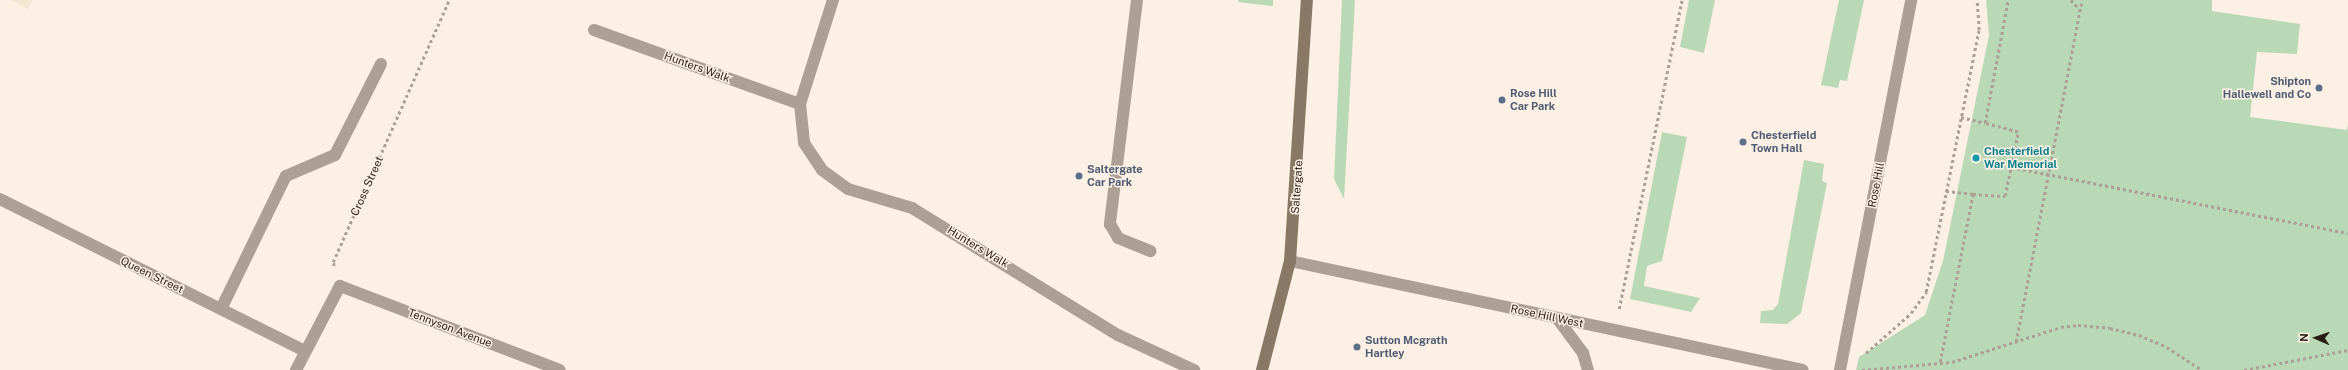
<!DOCTYPE html>
<style>
body{margin:0}
#map{position:relative;width:2348px;height:370px;overflow:hidden;background:#fcefe4;font-family:"Public Sans",sans-serif}
div>[style]{position:absolute}
.industrial>*{inset:0;background:#f1e7d2}
.green>*{inset:0;background:#b9d9b6}
.path>*{height:2.5px;margin-top:-1.25px;transform-origin:0;background:repeating-linear-gradient(90deg,#ac9f95 0 3px,transparent 0 6px)}
.lane>*{height:12px;margin:-6px;padding:0 6px;transform-origin:6px;border-radius:6px;background:#aba093}
.street>*{height:12px;margin:-6px;padding:0 6px;transform-origin:6px;border-radius:6px;background:#aba093}
.secondary>*{height:12px;margin:-6px;padding:0 6px;transform-origin:6px;border-radius:6px;background:#887966}
.dots>*{width:11px;height:11px;translate:-50% -50%;box-sizing:border-box;border:2px solid #fcefe4;border-radius:50%}
span{translate:-50% -50%;white-space:nowrap;text-align:center;line-height:1.15;-webkit-text-stroke:3px #fcefe4;paint-order:stroke}
.street-label{font-size:11px;color:#281c13}
.service-label{font-size:11px;color:#4e5e75;font-weight:700}
.right{translate:-100% -50%;text-align:right}
.left{translate:0 -50%;text-align:left}
.culture-label{font-size:11px;color:#0d838f;font-weight:700}
.north{position:absolute;left:2296px;top:318px;width:40px;height:40px;-webkit-text-stroke:3px #fcefe4;paint-order:stroke;rotate:272deg;font-size:11px;font-weight:700;line-height:16px;text-align:center;color:#281c13}
.north::after{content:'';display:block;margin:auto;width:14px;height:18px;background:#281c13;clip-path:polygon(50% 0,100% 100%,50% 72%,0 100%)}
</style>
<div id="map">
<div class="industrial">
<i style="clip-path:polygon(10px 0,33px 0,28px 9px)"></i>
</div>
<div class="green">
<i style="clip-path:polygon(1238px 0,1273px 0,1273px 6px,1238px 2px)"></i>
<i style="clip-path:polygon(1342px 0,1355px 0,1344px 199px,1334px 179px)"></i>
<i style="clip-path:polygon(1689px 0,1715px 0,1704px 53px,1680px 47px)"></i>
<i style="clip-path:polygon(1839px 0,1864px 0,1847px 81px,1840px 80px,1838px 88px,1821px 85px)"></i>
<i style="clip-path:polygon(1986px 0,2212px 0,2212px 11px,2300px 24px,2297px 54px,2257px 52px,2250px 117px,2347px 130px,2348px 125px,2348px 370px,1856px 370px,1859px 357px,1925px 315px,1943px 261px,1989px 35px)"></i>
<i style="clip-path:polygon(1662px 132px,1687px 137px,1662px 261px,1647px 266px,1644px 286px,1700px 298px,1691px 312px,1630px 299px)"></i>
<i style="clip-path:polygon(1804px 160px,1824px 164px,1822px 181px,1827px 183px,1801px 313px,1787px 324px,1760px 323px,1761px 311px,1773px 310px,1778px 304px)"></i>
</div>
<div class="path">
<i style="left:2071px;top:0;width:15px;rotate:48deg"></i>
<i style="left:1961px;top:117px;width:25px;rotate:14deg"></i>
<i style="left:2011px;top:167px;width:343px;rotate:11.1deg"></i>
<i style="left:1946px;top:191px;width:27px;rotate:6deg"></i>
<i style="left:334px;top:266px;width:4px;rotate:-104deg"></i>
<i style="left:333px;top:262px;width:287px;rotate:-66.1deg"></i>
<i style="left:1619px;top:309px;width:315px;rotate:-78.5deg"></i>
<i style="left:2016px;top:342px;width:348px;rotate:-79.1deg"></i>
<i style="left:1866px;top:353px;width:60px;rotate:-41.6deg"></i>
<i style="left:1911px;top:313px;width:26px;rotate:-54deg"></i>
<i style="left:1926px;top:292px;width:267px;rotate:-78.6deg"></i>
<i style="left:1979px;top:30px;width:30px;rotate:-94deg"></i>
<i style="left:1940px;top:362px;width:171px;rotate:-78.9deg"></i>
<i style="left:1973px;top:194px;width:32px;rotate:4deg"></i>
<i style="left:2005px;top:196px;width:65px;rotate:-78.5deg"></i>
<i style="left:2018px;top:132px;width:34px;rotate:-165deg"></i>
<i style="left:1985px;top:123px;width:125px;rotate:-79.4deg"></i>
<i style="left:1862px;top:370px;width:90px;rotate:-5.1deg"></i>
<i style="left:1952px;top:362px;width:114px;rotate:-17.8deg"></i>
<i style="left:2061px;top:327px;width:17px;rotate:-7deg"></i>
<i style="left:2078px;top:325px;width:32px;rotate:5deg"></i>
<i style="left:2110px;top:328px;width:30px;rotate:14deg"></i>
<i style="left:2139px;top:335px;width:30px;rotate:23deg"></i>
<i style="left:2167px;top:347px;width:42px;rotate:33.3deg"></i>
<i style="left:2244px;top:370px;width:106px;rotate:-10.9deg"></i>
</div>
<div class="lane">
<i style="left:1137px;top:0;width:226px;rotate:96.9deg"></i>
<i style="left:1110px;top:224px;width:16px;rotate:60deg"></i>
<i style="left:1118px;top:238px;width:35px;rotate:22deg"></i>
<i style="left:221px;top:309px;width:148px;rotate:-64deg"></i>
<i style="left:286px;top:176px;width:53px;rotate:-23.2deg"></i>
<i style="left:335px;top:155px;width:102px;rotate:-63.2deg"></i>
</div>
<div class="street">
<i style="left:833px;top:0;width:109px;rotate:107.6deg"></i>
<i style="left:800px;top:104px;width:39px;rotate:84deg"></i>
<i style="left:804px;top:143px;width:32px;rotate:56deg"></i>
<i style="left:822px;top:170px;width:32px;rotate:36deg"></i>
<i style="left:848px;top:189px;width:67px;rotate:16.5deg"></i>
<i style="left:912px;top:208px;width:242px;rotate:31.7deg"></i>
<i style="left:1118px;top:335px;width:84px;rotate:24.7deg"></i>
<i style="left:594px;top:30px;width:219px;rotate:19.8deg"></i>
<i style="left:0;top:199px;width:341px;rotate:26.5deg"></i>
<i style="left:1290px;top:261px;width:524px;rotate:12deg"></i>
<i style="left:1557px;top:318px;width:44px;rotate:53.4deg"></i>
<i style="left:1583px;top:353px;width:18px;rotate:74deg"></i>
<i style="left:296px;top:370px;width:95px;rotate:-62.4deg"></i>
<i style="left:340px;top:286px;width:235px;rotate:20.9deg"></i>
<i style="left:1840px;top:370px;width:377px;rotate:-79.1deg"></i>
</div>
<div class="secondary">
<i style="left:1262px;top:370px;width:113px;rotate:-75.6deg"></i>
<i style="left:1290px;top:261px;width:262px;rotate:-86.3deg"></i>
</div>
<div class="dots">
<i style="left:2319px;top:88px;background:#5c6f8a"></i>
<i style="left:1502px;top:100px;background:#5c6f8a"></i>
<i style="left:1743px;top:142px;background:#5c6f8a"></i>
<i style="left:1976px;top:158px;background:#0f9aa8"></i>
<i style="left:1079px;top:176px;background:#5c6f8a"></i>
<i style="left:1357px;top:347px;background:#5c6f8a"></i>
</div>
<div class="street-label">
<span style="left:697px;top:67px;rotate:20deg">Hunters Walk</span>
<span style="left:1876px;top:185px;rotate:-79deg">Rose Hill</span>
<span style="left:367px;top:186px;rotate:-66deg">Cross Street</span>
<span style="left:1297px;top:187px;rotate:-86deg">Saltergate</span>
<span style="left:978px;top:247px;rotate:31deg">Hunters Walk</span>
<span style="left:152px;top:275px;rotate:26deg">Queen Street</span>
<span style="left:1547px;top:316px;rotate:12deg">Rose Hill West</span>
<span style="left:450px;top:328px;rotate:21deg">Tennyson Avenue</span>
</div>
<div class="service-label">
<span class="right" style="left:2311px;top:88px">Shipton<br>Hallewell and Co</span>
<span class="left" style="left:1510px;top:100px">Rose Hill<br>Car Park</span>
<span class="left" style="left:1751px;top:142px">Chesterfield<br>Town Hall</span>
<span class="left" style="left:1087px;top:176px">Saltergate<br>Car Park</span>
<span class="left" style="left:1365px;top:347px">Sutton Mcgrath<br>Hartley</span>
</div>
<div class="culture-label">
<span class="left" style="left:1984px;top:158px">Chesterfield<br>War Memorial</span>
</div>
<div class="north">N</div>
</div>
